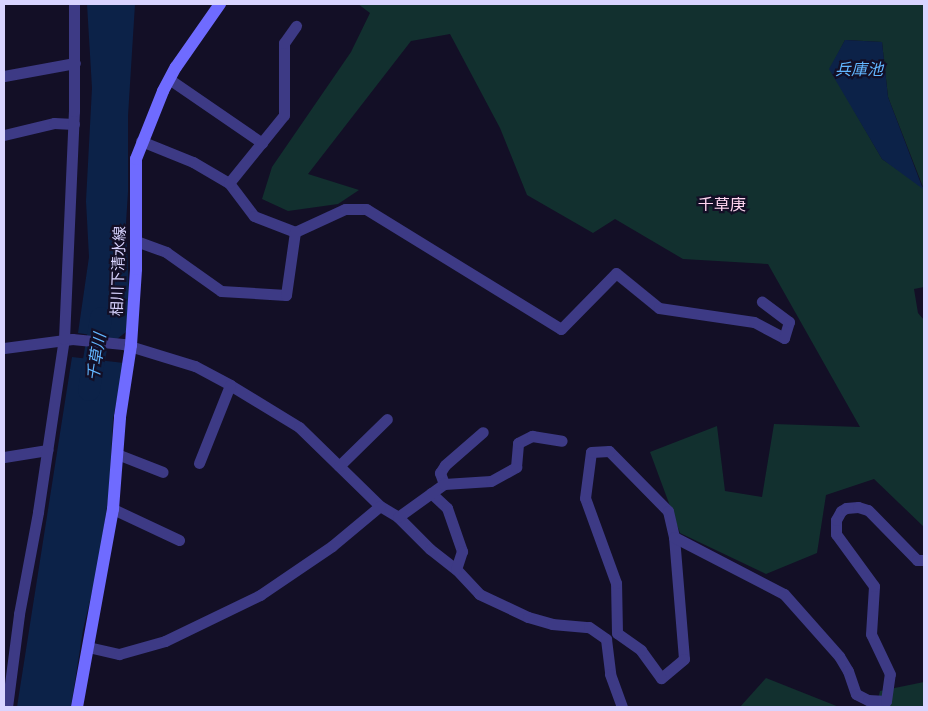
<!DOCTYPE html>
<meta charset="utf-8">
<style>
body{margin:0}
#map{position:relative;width:928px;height:711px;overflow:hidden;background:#130f26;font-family:"Asap Condensed","Noto Sans JP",sans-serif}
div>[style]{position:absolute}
.green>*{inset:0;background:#12302f}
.water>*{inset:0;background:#0c2248}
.river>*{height:22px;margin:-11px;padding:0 11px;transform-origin:11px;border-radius:11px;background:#0c2248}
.street>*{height:11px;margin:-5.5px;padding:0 5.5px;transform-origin:5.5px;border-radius:5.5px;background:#3d3a85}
.secondary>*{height:12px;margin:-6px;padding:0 6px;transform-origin:6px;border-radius:6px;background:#6f6bff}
span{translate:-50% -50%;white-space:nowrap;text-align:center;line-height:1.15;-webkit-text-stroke:4.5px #130f26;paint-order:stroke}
.street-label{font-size:15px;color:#d9d4ff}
.water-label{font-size:16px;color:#62b6ff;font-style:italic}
.neighbourhood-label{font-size:16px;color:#ffd6f0}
.frame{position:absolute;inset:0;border:5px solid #d9d4ff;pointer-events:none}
</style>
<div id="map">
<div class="green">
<i style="clip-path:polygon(evenodd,358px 4px,924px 4px,924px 287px,914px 289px,918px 313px,924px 320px,924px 527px,874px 479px,826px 495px,817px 553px,766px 574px,680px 533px,650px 452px,717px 426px,725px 491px,762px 497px,774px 424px,860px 427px,768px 264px,683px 259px,615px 219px,593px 233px,527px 195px,500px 128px,450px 34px,411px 41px,308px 174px,359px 190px,338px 204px,288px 211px,262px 199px,272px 167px,351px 52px,370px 13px,358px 4px,845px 40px,882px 42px,888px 97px,923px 187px,882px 159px,830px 69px,845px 40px)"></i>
<i style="clip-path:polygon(766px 678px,839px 707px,740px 707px)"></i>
<i style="clip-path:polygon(924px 682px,924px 707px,876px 707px,880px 691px)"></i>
</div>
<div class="water">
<i style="clip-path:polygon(87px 4px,135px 4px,128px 116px,128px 192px,126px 223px,129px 294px,126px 332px,117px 339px,78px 333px,89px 257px,86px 201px,92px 88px)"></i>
<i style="clip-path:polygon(845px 40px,882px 42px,888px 97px,923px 189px,882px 159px,829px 69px)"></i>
<i style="clip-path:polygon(72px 357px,124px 363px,113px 419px,109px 494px,97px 571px,83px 630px,71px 707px,17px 707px)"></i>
</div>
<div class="river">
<i style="left:89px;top:390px;width:73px;rotate:-80.5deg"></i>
</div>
<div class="street">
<i style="left:4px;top:76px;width:72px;rotate:-10.4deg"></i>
<i style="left:169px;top:79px;width:113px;rotate:34.5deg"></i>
<i style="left:4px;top:135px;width:51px;rotate:-13.5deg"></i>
<i style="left:54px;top:123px;width:20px;rotate:3deg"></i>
<i style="left:141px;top:141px;width:56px;rotate:22deg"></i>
<i style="left:193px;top:162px;width:42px;rotate:30.3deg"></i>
<i style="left:229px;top:183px;width:41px;rotate:52.9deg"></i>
<i style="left:254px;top:216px;width:44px;rotate:21.3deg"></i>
<i style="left:295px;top:232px;width:55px;rotate:-24.7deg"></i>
<i style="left:345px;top:209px;width:21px"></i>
<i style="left:366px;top:209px;width:229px;rotate:31.6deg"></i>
<i style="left:561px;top:329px;width:78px;rotate:-45.5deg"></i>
<i style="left:616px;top:273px;width:55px;rotate:39.1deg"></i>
<i style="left:659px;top:308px;width:96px;rotate:8.4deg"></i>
<i style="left:754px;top:322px;width:34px;rotate:28deg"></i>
<i style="left:784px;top:338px;width:17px;rotate:-73deg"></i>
<i style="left:789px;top:322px;width:34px;rotate:-143deg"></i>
<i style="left:229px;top:183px;width:87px;rotate:-51deg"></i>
<i style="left:284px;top:115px;width:72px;rotate:-90deg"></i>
<i style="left:284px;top:43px;width:21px;rotate:-55deg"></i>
<i style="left:136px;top:241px;width:32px;rotate:20deg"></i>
<i style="left:166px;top:252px;width:67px;rotate:35.3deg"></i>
<i style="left:221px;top:291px;width:65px;rotate:3.5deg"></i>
<i style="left:286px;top:295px;width:64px;rotate:-81.9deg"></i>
<i style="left:4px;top:348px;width:69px;rotate:-7.5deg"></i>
<i style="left:72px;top:339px;width:51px;rotate:5.6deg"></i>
<i style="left:123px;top:344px;width:75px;rotate:17deg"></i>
<i style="left:195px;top:366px;width:40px;rotate:28deg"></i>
<i style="left:230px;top:385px;width:81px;rotate:31.3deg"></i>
<i style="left:299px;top:427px;width:113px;rotate:44.3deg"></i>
<i style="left:380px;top:506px;width:21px;rotate:31deg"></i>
<i style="left:398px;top:517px;width:45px;rotate:45deg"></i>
<i style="left:430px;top:549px;width:33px;rotate:38deg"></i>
<i style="left:456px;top:569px;width:34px;rotate:47deg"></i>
<i style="left:479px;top:594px;width:54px;rotate:25.1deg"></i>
<i style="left:528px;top:617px;width:25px;rotate:16deg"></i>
<i style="left:552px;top:624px;width:37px;rotate:5deg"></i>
<i style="left:589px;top:627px;width:21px;rotate:35deg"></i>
<i style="left:606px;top:639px;width:35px;rotate:83deg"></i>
<i style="left:610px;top:674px;width:35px;rotate:70deg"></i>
<i style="left:609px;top:451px;width:84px;rotate:45.5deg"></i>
<i style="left:668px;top:511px;width:27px;rotate:77deg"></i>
<i style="left:674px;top:537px;width:122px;rotate:85.3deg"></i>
<i style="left:684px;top:659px;width:30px;rotate:140deg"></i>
<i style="left:661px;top:678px;width:34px;rotate:-126deg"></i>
<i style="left:641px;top:650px;width:29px;rotate:-145deg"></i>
<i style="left:617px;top:633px;width:50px;rotate:-91.1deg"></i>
<i style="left:616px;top:583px;width:90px;rotate:-110deg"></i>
<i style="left:585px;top:498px;width:46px;rotate:-82.6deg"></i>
<i style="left:591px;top:452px;width:18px;rotate:-3deg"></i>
<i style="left:117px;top:454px;width:49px;rotate:21.4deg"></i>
<i style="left:4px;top:457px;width:44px;rotate:-9.2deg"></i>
<i style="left:199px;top:463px;width:84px;rotate:-68.3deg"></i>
<i style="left:339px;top:466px;width:67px;rotate:-44.4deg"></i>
<i style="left:444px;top:484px;width:12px;rotate:-110deg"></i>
<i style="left:440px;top:473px;width:9px;rotate:-58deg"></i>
<i style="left:445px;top:465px;width:50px;rotate:-41deg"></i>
<i style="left:431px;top:493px;width:22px;rotate:43deg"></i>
<i style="left:447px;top:508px;width:46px;rotate:70.8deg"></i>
<i style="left:462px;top:551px;width:19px;rotate:108deg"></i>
<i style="left:113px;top:509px;width:73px;rotate:25.2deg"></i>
<i style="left:398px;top:517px;width:57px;rotate:-35.7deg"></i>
<i style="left:444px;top:484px;width:47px;rotate:-3.7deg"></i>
<i style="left:491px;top:481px;width:29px;rotate:-29deg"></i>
<i style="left:516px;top:467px;width:24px;rotate:-85deg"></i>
<i style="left:518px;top:443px;width:16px;rotate:-27deg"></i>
<i style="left:532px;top:436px;width:30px;rotate:9deg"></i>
<i style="left:674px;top:537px;width:124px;rotate:27.4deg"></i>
<i style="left:784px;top:594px;width:83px;rotate:48.4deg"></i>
<i style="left:839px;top:656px;width:17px;rotate:59deg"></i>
<i style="left:848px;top:671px;width:24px;rotate:71deg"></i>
<i style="left:856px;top:694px;width:13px;rotate:27deg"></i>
<i style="left:868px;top:700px;width:18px;rotate:3deg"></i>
<i style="left:886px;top:701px;width:27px;rotate:-82deg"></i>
<i style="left:890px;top:674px;width:44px;rotate:-115.4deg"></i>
<i style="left:871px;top:634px;width:48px;rotate:-86.4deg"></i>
<i style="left:874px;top:586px;width:64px;rotate:-126.2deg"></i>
<i style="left:836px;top:534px;width:14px;rotate:-90deg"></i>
<i style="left:836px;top:520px;width:10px;rotate:-61deg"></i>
<i style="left:841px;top:511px;width:6px;rotate:-31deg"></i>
<i style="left:846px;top:508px;width:12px;rotate:-5deg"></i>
<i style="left:858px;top:507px;width:10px;rotate:17deg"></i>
<i style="left:868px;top:510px;width:70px;rotate:45.6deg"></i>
<i style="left:917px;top:560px;width:7px"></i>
<i style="left:88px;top:647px;width:32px;rotate:13deg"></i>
<i style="left:119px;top:654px;width:48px;rotate:-15.8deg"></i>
<i style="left:165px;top:641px;width:106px;rotate:-25.8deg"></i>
<i style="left:260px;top:595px;width:87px;rotate:-34.2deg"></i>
<i style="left:332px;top:546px;width:62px;rotate:-39.8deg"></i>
<i style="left:7px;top:707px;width:94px;rotate:-82.6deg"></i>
<i style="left:19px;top:614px;width:104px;rotate:-79.4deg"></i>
<i style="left:38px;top:512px;width:175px;rotate:-81.5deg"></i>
<i style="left:64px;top:339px;width:228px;rotate:-87.5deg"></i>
<i style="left:74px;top:111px;width:107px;rotate:-90deg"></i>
</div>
<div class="secondary">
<i style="left:77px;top:707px;width:201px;rotate:-79.7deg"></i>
<i style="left:113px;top:509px;width:92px;rotate:-85.6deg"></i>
<i style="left:120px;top:417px;width:73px;rotate:-81.3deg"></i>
<i style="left:131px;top:345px;width:76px;rotate:-86.2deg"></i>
<i style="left:136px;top:269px;width:110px;rotate:-90deg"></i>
<i style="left:136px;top:159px;width:73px;rotate:-68.3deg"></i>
<i style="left:163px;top:91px;width:27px;rotate:-62deg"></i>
<i style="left:176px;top:67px;width:77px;rotate:-55.1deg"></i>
</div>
<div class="street-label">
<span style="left:118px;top:271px;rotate:-88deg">相川下清水線</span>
</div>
<div class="water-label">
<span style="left:859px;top:69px">兵庫池</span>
<span style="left:96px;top:357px;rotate:-81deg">千草川</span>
</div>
<div class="neighbourhood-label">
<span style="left:722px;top:204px">千草庚</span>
</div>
<div class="frame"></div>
</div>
